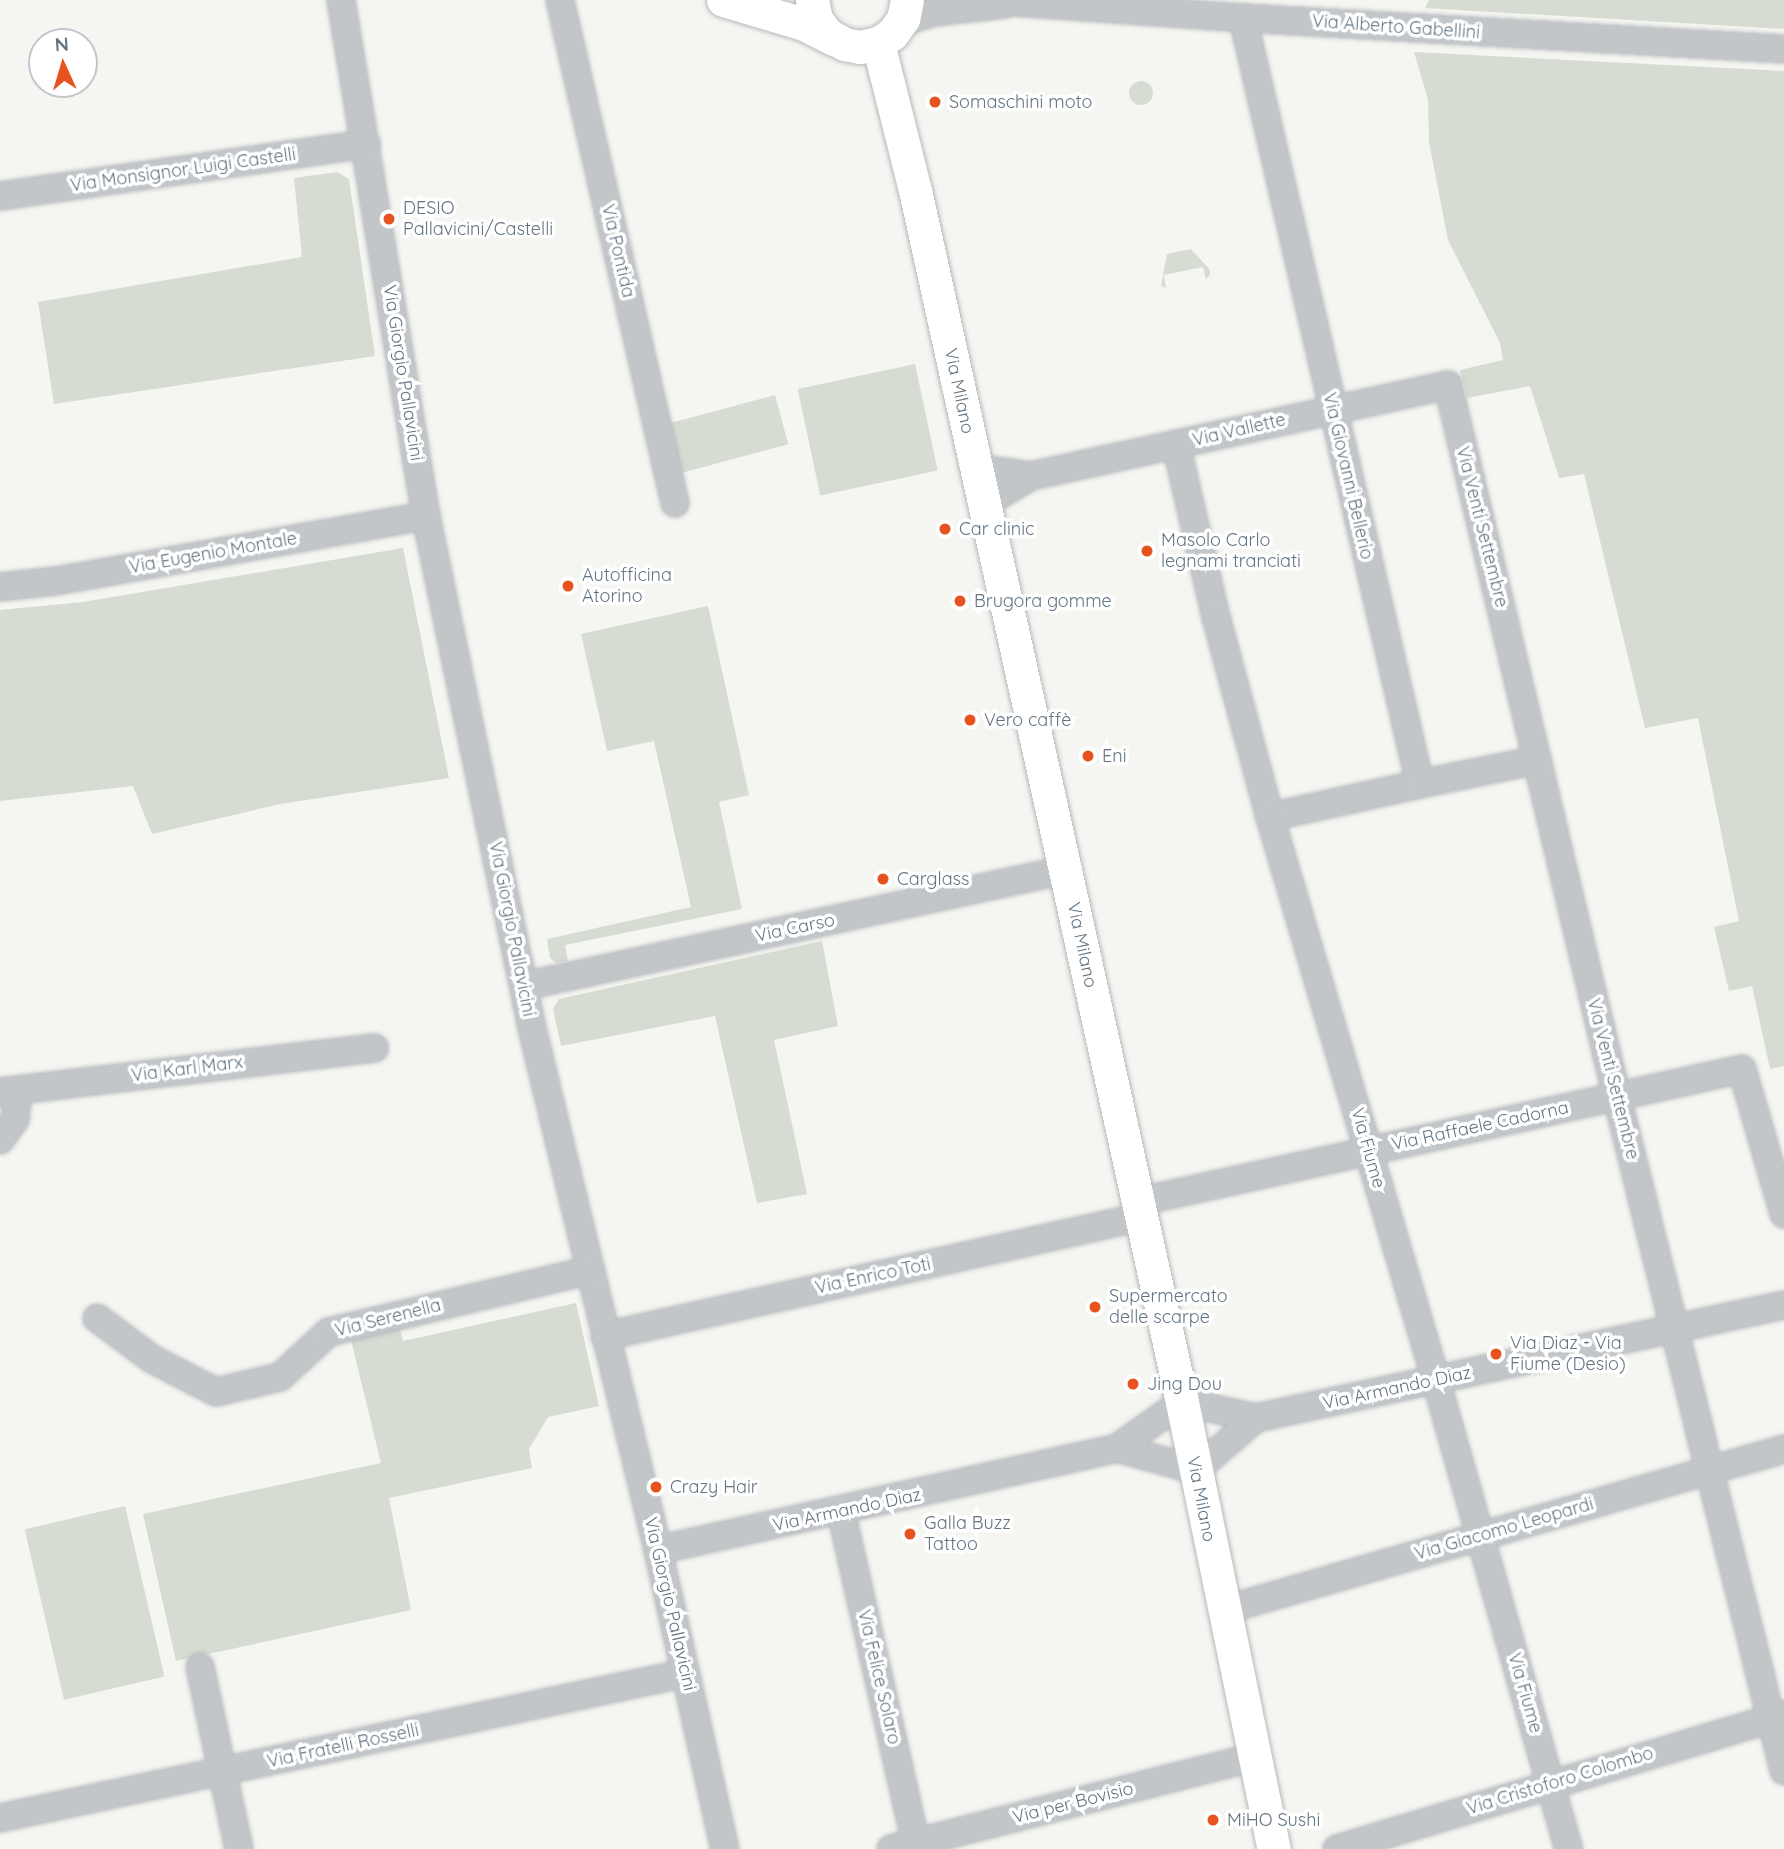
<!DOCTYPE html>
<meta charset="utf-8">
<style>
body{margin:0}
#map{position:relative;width:1784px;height:1849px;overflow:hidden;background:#f5f5f1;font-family:Quicksand,sans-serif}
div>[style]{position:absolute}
.green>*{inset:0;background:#d6dcd2;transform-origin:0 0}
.round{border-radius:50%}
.roads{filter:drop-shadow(0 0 2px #b5b9bd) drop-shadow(0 0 2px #b5b9bd)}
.minor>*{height:26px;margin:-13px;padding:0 13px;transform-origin:13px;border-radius:13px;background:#c2c6c9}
.major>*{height:33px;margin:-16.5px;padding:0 16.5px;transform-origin:16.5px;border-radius:16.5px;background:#fff}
.dots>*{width:19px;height:19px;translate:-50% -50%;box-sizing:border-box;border:4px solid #fff;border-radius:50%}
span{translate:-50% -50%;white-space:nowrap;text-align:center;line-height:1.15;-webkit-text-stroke:7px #fff;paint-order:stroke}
.street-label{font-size:18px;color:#637483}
.poi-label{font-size:18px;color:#637483}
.left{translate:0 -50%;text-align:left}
.north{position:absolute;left:28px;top:28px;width:70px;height:70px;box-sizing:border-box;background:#fff;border:2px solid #c1c7cd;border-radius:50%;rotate:356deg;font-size:19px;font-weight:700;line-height:28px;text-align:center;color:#637483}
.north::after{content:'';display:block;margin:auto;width:24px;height:32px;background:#e7531f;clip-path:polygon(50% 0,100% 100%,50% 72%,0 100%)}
</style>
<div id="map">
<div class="green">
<i style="clip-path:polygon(1429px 0,1784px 0,1784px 29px,1425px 8px)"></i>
<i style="clip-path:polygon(1414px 52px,1784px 71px,1784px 1066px,1770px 1069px,1752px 986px,1729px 991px,1714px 927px,1739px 921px,1698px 718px,1645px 728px,1584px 474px,1559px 478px,1530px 386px,1467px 398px,1460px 370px,1503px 360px,1500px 343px,1448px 240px,1429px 142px,1428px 100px)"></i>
<i class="round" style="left:1129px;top:81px;width:24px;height:24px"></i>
<i style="clip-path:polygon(337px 172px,349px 179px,375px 356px,54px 404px,38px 302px,302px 257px,294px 178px)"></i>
<i style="clip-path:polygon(1191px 249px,1210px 270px,1210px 275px,1206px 279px,1203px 267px,1164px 275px,1166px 288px,1161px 286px,1167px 254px)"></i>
<i style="left:915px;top:364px;width:109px;height:120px;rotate:78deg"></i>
<i style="left:775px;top:395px;width:51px;height:110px;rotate:75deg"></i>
<i style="clip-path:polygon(403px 548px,449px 778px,280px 804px,152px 834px,133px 786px,0 801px,0 610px,83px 602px)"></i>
<i style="clip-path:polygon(708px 606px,749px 795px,719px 802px,742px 909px,565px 945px,568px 961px,556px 963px,550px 958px,547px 939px,691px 907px,654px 741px,607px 751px,581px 634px)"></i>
<i style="clip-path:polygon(822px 941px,838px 1026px,774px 1040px,807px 1194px,757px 1203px,715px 1016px,561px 1046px,553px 1009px,559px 999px)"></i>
<i style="clip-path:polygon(576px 1303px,599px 1406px,548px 1417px,529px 1449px,532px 1468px,389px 1498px,411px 1610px,176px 1661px,143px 1514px,381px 1463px,350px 1336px,399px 1326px,403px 1341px)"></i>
<i style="left:125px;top:1506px;width:175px;height:103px;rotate:77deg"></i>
</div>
<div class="roads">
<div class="minor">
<i style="left:341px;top:0;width:523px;rotate:80.65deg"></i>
<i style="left:426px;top:516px;width:523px;rotate:78.3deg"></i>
<i style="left:532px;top:1028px;width:537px;rotate:76.43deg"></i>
<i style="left:658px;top:1550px;width:306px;rotate:77.4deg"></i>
<i style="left:560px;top:0;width:516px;rotate:77.12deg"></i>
<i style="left:986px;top:0;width:258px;rotate:4deg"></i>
<i style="left:1243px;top:18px;width:542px;rotate:3.28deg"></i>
<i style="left:1243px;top:18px;width:786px;rotate:76.99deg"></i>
<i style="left:1420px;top:784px;width:154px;rotate:167.6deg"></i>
<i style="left:896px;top:29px;width:19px;rotate:-32deg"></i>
<i style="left:912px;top:19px;width:23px;rotate:-18deg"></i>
<i style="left:934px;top:12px;width:71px;rotate:-6.4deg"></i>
<i style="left:0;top:196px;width:370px;rotate:-8.1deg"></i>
<i style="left:1176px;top:444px;width:178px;rotate:77deg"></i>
<i style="left:1216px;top:617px;width:207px;rotate:74.9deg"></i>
<i style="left:1270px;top:817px;width:587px;rotate:73.57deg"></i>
<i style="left:1436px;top:1380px;width:487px;rotate:74.2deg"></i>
<i style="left:976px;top:468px;width:56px;rotate:8.3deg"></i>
<i style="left:1031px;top:476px;width:427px;rotate:-12.3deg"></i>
<i style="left:1448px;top:385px;width:732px;rotate:76.65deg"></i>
<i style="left:1617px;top:1097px;width:694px;rotate:76.08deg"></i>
<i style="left:984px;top:504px;width:55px;rotate:-30.8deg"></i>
<i style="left:0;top:587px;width:56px;rotate:-6.1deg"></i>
<i style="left:56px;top:581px;width:376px;rotate:-10deg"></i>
<i style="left:1420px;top:784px;width:120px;rotate:-11.5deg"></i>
<i style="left:524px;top:986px;width:553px;rotate:-12.1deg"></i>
<i style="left:0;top:1092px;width:377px;rotate:-6.7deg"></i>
<i style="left:0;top:1140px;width:26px;rotate:-54deg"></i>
<i style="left:15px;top:1119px;width:29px;rotate:-84deg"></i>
<i style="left:1137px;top:1202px;width:619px;rotate:-12.4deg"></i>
<i style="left:1742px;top:1069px;width:151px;rotate:73.8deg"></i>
<i style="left:97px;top:1318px;width:69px;rotate:36.7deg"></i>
<i style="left:152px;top:1359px;width:72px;rotate:27.3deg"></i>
<i style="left:216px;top:1392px;width:66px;rotate:-13.2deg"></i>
<i style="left:280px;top:1377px;width:67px;rotate:-42.6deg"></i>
<i style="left:329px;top:1332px;width:269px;rotate:-13.3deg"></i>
<i style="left:605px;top:1336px;width:549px;rotate:-12.52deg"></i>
<i style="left:1117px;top:1448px;width:82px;rotate:15.6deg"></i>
<i style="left:1196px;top:1470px;width:79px;rotate:-40.9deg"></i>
<i style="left:841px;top:1511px;width:340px;rotate:77.3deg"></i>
<i style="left:658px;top:1550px;width:470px;rotate:-12.5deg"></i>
<i style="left:1117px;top:1448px;width:80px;rotate:-35.3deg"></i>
<i style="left:1182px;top:1402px;width:76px;rotate:12.2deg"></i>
<i style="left:1256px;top:1418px;width:540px;rotate:-12.08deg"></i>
<i style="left:1224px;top:1610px;width:583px;rotate:-16.04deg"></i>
<i style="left:200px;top:1667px;width:186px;rotate:77.9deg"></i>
<i style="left:0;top:1818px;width:701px;rotate:-11.93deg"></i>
<i style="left:891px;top:1849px;width:375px;rotate:-14.2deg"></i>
<i style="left:1337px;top:1849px;width:467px;rotate:-16.7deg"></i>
</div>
<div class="major">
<i style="left:723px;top:0;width:84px;rotate:16.5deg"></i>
<i style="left:804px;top:24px;width:33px;rotate:27deg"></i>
<i style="left:812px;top:0;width:19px;rotate:78deg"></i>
<i style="left:816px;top:19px;width:19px;rotate:54deg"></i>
<i style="left:827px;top:34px;width:20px;rotate:30deg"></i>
<i style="left:844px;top:44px;width:16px;rotate:11deg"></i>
<i style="left:860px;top:47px;width:18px;rotate:-13deg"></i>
<i style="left:878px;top:43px;width:17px;rotate:-33deg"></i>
<i style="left:892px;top:34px;width:19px;rotate:-54deg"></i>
<i style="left:903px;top:19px;width:19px;rotate:-78deg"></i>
<i style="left:878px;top:43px;width:152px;rotate:75.9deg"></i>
<i style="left:915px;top:190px;width:696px;rotate:77.56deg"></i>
<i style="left:1065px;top:870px;width:545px;rotate:77.6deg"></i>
<i style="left:1182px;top:1402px;width:456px;rotate:78.4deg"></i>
</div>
</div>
<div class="dots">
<i style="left:935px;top:102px;background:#e7531f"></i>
<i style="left:389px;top:219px;background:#e7531f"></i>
<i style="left:945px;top:529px;background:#e7531f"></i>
<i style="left:1147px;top:551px;background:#e7531f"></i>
<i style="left:568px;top:586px;background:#e7531f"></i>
<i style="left:960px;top:601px;background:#e7531f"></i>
<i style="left:970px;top:720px;background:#e7531f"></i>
<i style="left:1088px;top:756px;background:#e7531f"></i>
<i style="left:883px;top:879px;background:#e7531f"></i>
<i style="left:1095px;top:1307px;background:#e7531f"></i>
<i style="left:1496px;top:1354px;background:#e7531f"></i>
<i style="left:1133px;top:1384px;background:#e7531f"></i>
<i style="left:656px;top:1487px;background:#e7531f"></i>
<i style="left:910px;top:1534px;background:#e7531f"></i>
<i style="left:1213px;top:1820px;background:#e7531f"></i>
</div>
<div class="street-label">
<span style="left:1396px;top:27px;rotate:4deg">Via Alberto Gabellini</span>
<span style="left:183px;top:170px;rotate:-8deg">Via Monsignor Luigi Castelli</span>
<span style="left:618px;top:251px;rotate:77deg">Via Pontida</span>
<span style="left:403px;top:373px;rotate:81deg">Via Giorgio Pallavicini</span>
<span style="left:959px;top:391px;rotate:78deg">Via Milano</span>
<span style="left:1239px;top:430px;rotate:-13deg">Via Vallette</span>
<span style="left:1348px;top:476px;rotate:77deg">Via Giovanni Bellerio</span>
<span style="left:1482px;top:527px;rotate:76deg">Via Venti Settembre</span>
<span style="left:213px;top:553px;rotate:-10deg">Via Eugenio Montale</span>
<span style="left:795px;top:928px;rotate:-12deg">Via Carso</span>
<span style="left:512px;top:929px;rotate:79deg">Via Giorgio Pallavicini</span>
<span style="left:1082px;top:945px;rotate:78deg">Via Milano</span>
<span style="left:187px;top:1069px;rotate:-7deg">Via Karl Marx</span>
<span style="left:1613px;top:1079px;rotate:76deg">Via Venti Settembre</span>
<span style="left:1480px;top:1126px;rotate:-12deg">Via Raffaele Cadorna</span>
<span style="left:1368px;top:1148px;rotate:74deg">Via Fiume</span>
<span style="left:873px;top:1276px;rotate:-12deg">Via Enrico Toti</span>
<span style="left:388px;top:1318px;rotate:-14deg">Via Serenella</span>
<span style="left:1397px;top:1388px;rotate:-12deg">Via Armando Diaz</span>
<span style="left:1201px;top:1499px;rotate:79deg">Via Milano</span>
<span style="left:847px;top:1510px;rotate:-12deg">Via Armando Diaz</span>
<span style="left:1504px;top:1529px;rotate:-16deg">Via Giacomo Leopardi</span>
<span style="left:670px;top:1604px;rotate:77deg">Via Giorgio Pallavicini</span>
<span style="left:879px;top:1677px;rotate:77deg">Via Felice Solaro</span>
<span style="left:1525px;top:1693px;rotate:74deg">Via Fiume</span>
<span style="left:343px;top:1746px;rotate:-12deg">Via Fratelli Rosselli</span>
<span style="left:1560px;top:1781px;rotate:-17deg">Via Cristoforo Colombo</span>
<span style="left:1073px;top:1803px;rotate:-14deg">Via per Bovisio</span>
</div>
<div class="poi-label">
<span class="left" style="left:949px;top:102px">Somaschini moto</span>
<span class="left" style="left:403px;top:219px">DESIO<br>Pallavicini/Castelli</span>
<span class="left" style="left:959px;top:529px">Car clinic</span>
<span class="left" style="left:1161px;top:551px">Masolo Carlo<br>legnami tranciati</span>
<span class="left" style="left:582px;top:586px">Autofficina<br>Atorino</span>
<span class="left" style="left:974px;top:601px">Brugora gomme</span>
<span class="left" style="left:984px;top:720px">Vero caffè</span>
<span class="left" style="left:1102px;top:756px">Eni</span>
<span class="left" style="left:897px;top:879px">Carglass</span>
<span class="left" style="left:1109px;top:1307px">Supermercato<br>delle scarpe</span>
<span class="left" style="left:1510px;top:1354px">Via Diaz - Via<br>Fiume (Desio)</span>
<span class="left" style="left:1147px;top:1384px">Jing Dou</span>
<span class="left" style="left:670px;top:1487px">Crazy Hair</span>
<span class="left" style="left:924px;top:1534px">Galla Buzz<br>Tattoo</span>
<span class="left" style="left:1227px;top:1820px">MiHO Sushi</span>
</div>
<div class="north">N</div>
</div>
